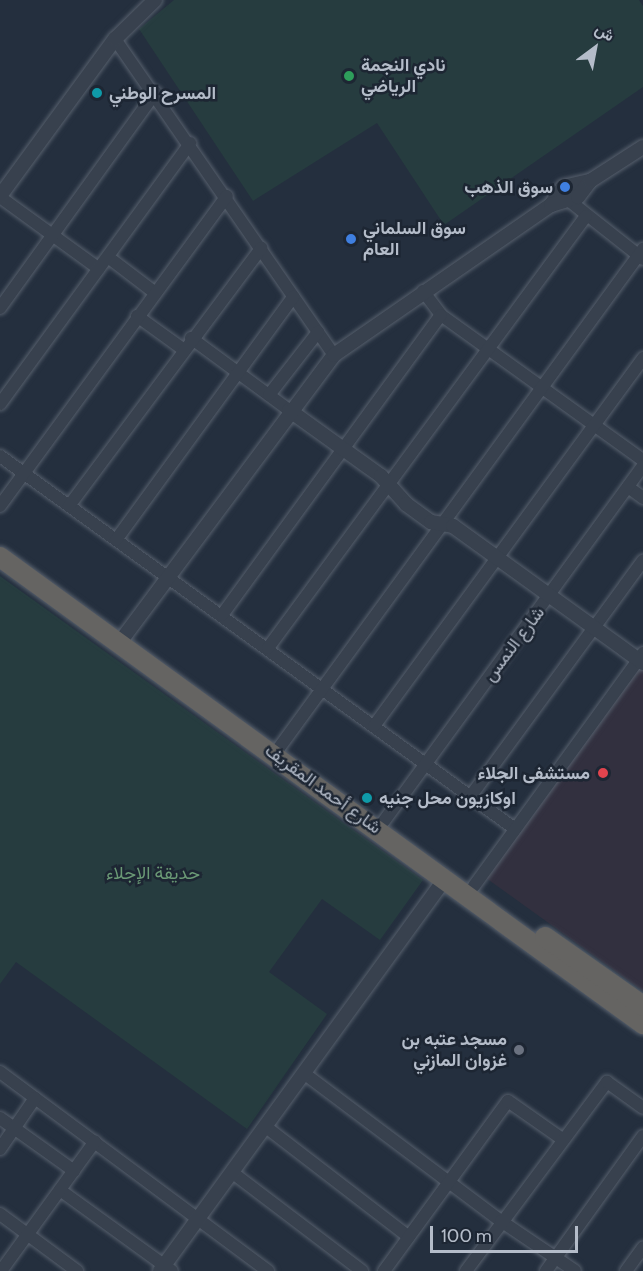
<!DOCTYPE html>
<meta charset="utf-8">
<style>
body{margin:0}
#map{position:relative;width:643px;height:1271px;overflow:hidden;background:#242f3e;font-family:Cabin,Vazirmatn,sans-serif}
div>[style]{position:absolute}
.medical>*{inset:0;background:#32303f}
.green>*{inset:0;background:#263c3f}
.roads{filter:drop-shadow(0 0 2px #565f6c) drop-shadow(0 0 2px #565f6c)}
.minor>*{height:12px;margin:-6px;padding:0 6px;transform-origin:6px;border-radius:6px;background:#38414e}
.tertiary>*{height:14px;margin:-7px;padding:0 7px;transform-origin:7px;border-radius:7px;background:#38414e}
.trunk>*{height:20px;margin:-10px;padding:0 10px;transform-origin:10px;border-radius:10px;background:#656462}
.dots>*{width:16px;height:16px;translate:-50% -50%;box-sizing:border-box;border:3px solid #1d2633;border-radius:50%}
span{translate:-50% -50%;white-space:nowrap;text-align:center;line-height:1.15;-webkit-text-stroke:5px #1d2633;paint-order:stroke}
.poi-label{font-size:18px;color:#b4bcc9;font-weight:700}
.left{translate:0 -50%;text-align:left}
.right{translate:-100% -50%;text-align:right}
.street-label{font-size:18px;color:#b4bcc9}
.park-label{font-size:18px;color:#6b9a76}
.north{position:absolute;left:565px;top:18px;width:60px;height:60px;-webkit-text-stroke:4px #1d2633;paint-order:stroke;rotate:32deg;font-size:16px;font-weight:700;line-height:24px;text-align:center;color:#b4bcc9}
.north::after{content:'';display:block;margin:auto;width:21px;height:27px;background:#b4bcc9;clip-path:polygon(50% 0,100% 100%,50% 72%,0 100%)}
.scale{position:absolute;left:430px;top:1226px;width:148px;height:27px;box-sizing:border-box;border:3px solid #b4bcc9;border-top:0;padding-left:8px;font-size:18px;line-height:21px;white-space:nowrap;color:#b4bcc9;-webkit-text-stroke:4px #1d2633;paint-order:stroke}
</style>
<div id="map">
<div class="medical">
<i style="clip-path:polygon(640px 667px,643px 669px,643px 991px,486px 878px)"></i>
</div>
<div class="green">
<i style="clip-path:polygon(174px 0,639px 0,643px 6px,643px 87px,444px 225px,377px 123px,253px 201px,139px 29px)"></i>
<i style="clip-path:polygon(0 576px,423px 880px,380px 940px,322px 899px,269px 972px,327px 1014px,247px 1129px,16px 962px,0 984px)"></i>
</div>
<div class="roads">
<div class="minor">
<i style="left:115px;top:39px;width:384px;rotate:55.3deg"></i>
<i style="left:562px;top:195px;width:103px;rotate:38.3deg"></i>
<i style="left:0;top:197px;width:122px;rotate:36deg"></i>
<i style="left:108px;top:257px;width:58px;rotate:37.3deg"></i>
<i style="left:423px;top:291px;width:30px;rotate:53deg"></i>
<i style="left:441px;top:315px;width:249px;rotate:35.7deg"></i>
<i style="left:0;top:308px;width:266px;rotate:-54.2deg"></i>
<i style="left:137px;top:316px;width:57px;rotate:35.7deg"></i>
<i style="left:191px;top:338px;width:122px;rotate:36.3deg"></i>
<i style="left:269px;top:395px;width:80px;rotate:-52.1deg"></i>
<i style="left:0;top:404px;width:323px;rotate:-53.9deg"></i>
<i style="left:0;top:456px;width:636px;rotate:35.91deg"></i>
<i style="left:628px;top:487px;width:19px;rotate:36deg"></i>
<i style="left:0;top:506px;width:384px;rotate:-53.8deg"></i>
<i style="left:69px;top:506px;width:322px;rotate:-53.3deg"></i>
<i style="left:116px;top:540px;width:301px;rotate:-53.9deg"></i>
<i style="left:222px;top:615px;width:371px;rotate:-53.9deg"></i>
<i style="left:268px;top:648px;width:536px;rotate:-53.64deg"></i>
<i style="left:374px;top:726px;width:456px;rotate:-53.8deg"></i>
<i style="left:279px;top:748px;width:618px;rotate:-53.89deg"></i>
<i style="left:470px;top:797px;width:293px;rotate:-53.8deg"></i>
<i style="left:384px;top:821px;width:439px;rotate:-53.9deg"></i>
<i style="left:474px;top:886px;width:288px;rotate:-54deg"></i>
<i style="left:0;top:1072px;width:334px;rotate:36.6deg"></i>
<i style="left:305px;top:1074px;width:245px;rotate:36.9deg"></i>
<i style="left:501px;top:1221px;width:89px;rotate:34deg"></i>
<i style="left:0;top:1118px;width:91px;rotate:35.6deg"></i>
<i style="left:266px;top:1127px;width:180px;rotate:37.6deg"></i>
<i style="left:0;top:1149px;width:62px;rotate:-55.5deg"></i>
<i style="left:233px;top:1173px;width:162px;rotate:37.2deg"></i>
<i style="left:60px;top:1190px;width:138px;rotate:35.9deg"></i>
<i style="left:0;top:1214px;width:96px;rotate:36.5deg"></i>
<i style="left:1px;top:1271px;width:160px;rotate:-54.1deg"></i>
<i style="left:384px;top:1271px;width:210px;rotate:-53.9deg"></i>
<i style="left:508px;top:1101px;width:66px;rotate:35.1deg"></i>
<i style="left:466px;top:1271px;width:236px;rotate:-53.3deg"></i>
<i style="left:607px;top:1082px;width:44px;rotate:35.8deg"></i>
<i style="left:546px;top:1271px;width:166px;rotate:-54.3deg"></i>
<i style="left:626px;top:1271px;width:29px;rotate:-54deg"></i>
</div>
<div class="tertiary">
<i style="left:0;top:196px;width:195px;rotate:-53.8deg"></i>
<i style="left:115px;top:39px;width:56px;rotate:-44.3deg"></i>
<i style="left:551px;top:205px;width:22px;rotate:-56deg"></i>
<i style="left:563px;top:187px;width:28px;rotate:-13deg"></i>
<i style="left:289px;top:410px;width:113px;rotate:35.7deg"></i>
<i style="left:381px;top:476px;width:38px;rotate:48deg"></i>
<i style="left:406px;top:504px;width:31px;rotate:36deg"></i>
<i style="left:431px;top:522px;width:22px;rotate:10deg"></i>
<i style="left:453px;top:526px;width:234px;rotate:35.8deg"></i>
<i style="left:120px;top:642px;width:358px;rotate:-53.3deg"></i>
<i style="left:334px;top:355px;width:264px;rotate:-34.7deg"></i>
<i style="left:551px;top:205px;width:28px;rotate:-17deg"></i>
<i style="left:578px;top:197px;width:20px;rotate:-53deg"></i>
<i style="left:590px;top:181px;width:63px;rotate:-32.7deg"></i>
<i style="left:160px;top:1271px;width:486px;rotate:-54deg"></i>
</div>
<div class="trunk">
<i style="left:0;top:557px;width:795px;rotate:35.99deg"></i>
<i style="left:545px;top:937px;width:120px;rotate:35.1deg"></i>
</div>
</div>
<div class="dots">
<i style="left:349px;top:76px;background:#2e9e5b"></i>
<i style="left:97px;top:93px;background:#0f9aa8"></i>
<i style="left:565px;top:187px;background:#3f7fe0"></i>
<i style="left:351px;top:239px;background:#3f7fe0"></i>
<i style="left:603px;top:773px;background:#e0444e"></i>
<i style="left:367px;top:798px;background:#0f9aa8"></i>
<i style="left:519px;top:1050px;background:#6b7280"></i>
</div>
<div class="poi-label">
<span class="left" style="left:361px;top:76px">نادي النجمة<br>الرياضي</span>
<span class="left" style="left:109px;top:93px">المسرح الوطني</span>
<span class="right" style="left:553px;top:187px">سوق الذهب</span>
<span class="left" style="left:363px;top:239px">سوق السلماني<br>العام</span>
<span class="right" style="left:590px;top:773px">مستشفى الجلاء</span>
<span class="left" style="left:379px;top:798px">اوكازيون محل جنيه</span>
<span class="right" style="left:507px;top:1050px">مسجد عتبه بن<br>غزوان المازني</span>
</div>
<div class="street-label">
<span style="left:514px;top:644px;rotate:-53deg">شارع النمس</span>
<span style="left:323px;top:789px;rotate:36deg">شارع أحمد المقريف</span>
</div>
<div class="park-label">
<span style="left:153px;top:873px">حديقة الإجلاء</span>
</div>
<div class="north">ش</div>
<div class="scale">100 m</div>
</div>
